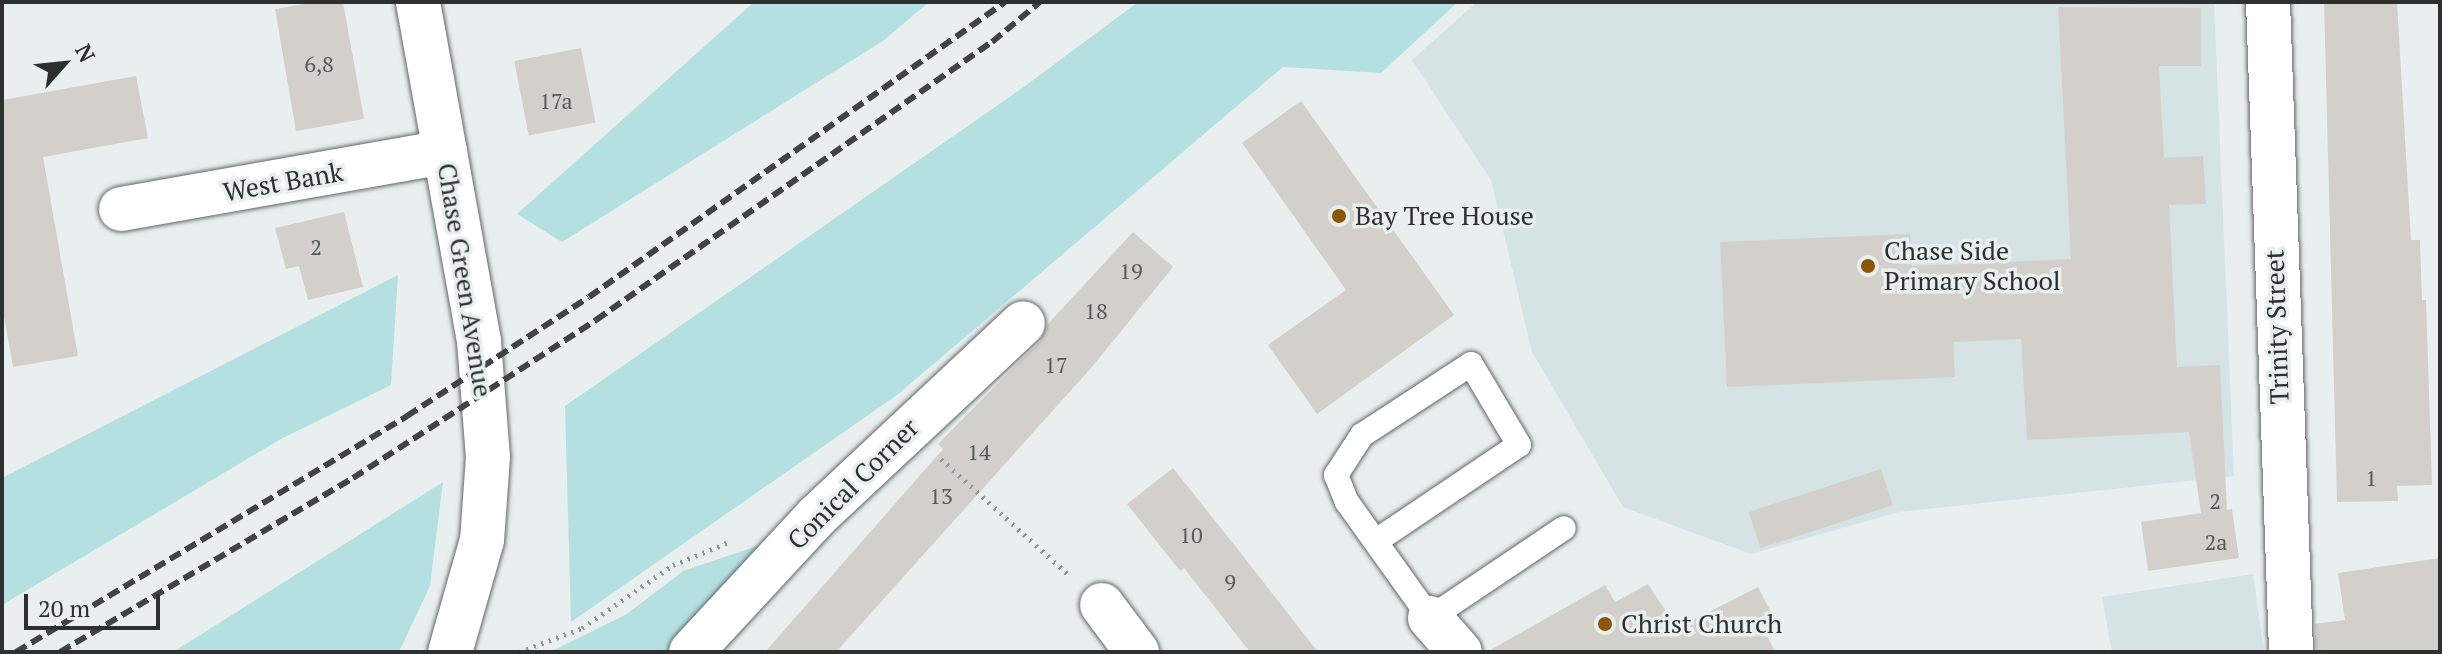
<!DOCTYPE html>
<style>
body{margin:0}
#map{position:relative;width:2442px;height:654px;overflow:hidden;background:#e9efef;font-family:"PT Serif",serif}
div>[style]{position:absolute}
.built>*{inset:0;background:#d5e3e4}
.green>*{inset:0;background:#b5e0e2}
.building>*{inset:0;background:#d3d0cc;transform-origin:0 0}
.path>*{height:5px;margin-top:-2.5px;transform-origin:0;background:repeating-linear-gradient(90deg,#929696 0 2px,transparent 0 8px)}
.roads{filter:drop-shadow(0 0 2px #626767) drop-shadow(0 0 2px #626767)}
.service>*{height:24px;margin:-12px;padding:0 12px;transform-origin:12px;border-radius:12px;background:#fff}
.minor>*{height:44px;margin:-22px;padding:0 22px;transform-origin:22px;border-radius:22px;background:#fff}
.rail>*{height:6px;margin-top:-3px;transform-origin:0;background:repeating-linear-gradient(90deg,#424444 0 12px,transparent 0 18px)}
.dots>*{width:22px;height:22px;translate:-50% -50%;box-sizing:border-box;border:4px solid #e9efef;border-radius:50%}
span{translate:-50% -50%;white-space:nowrap;text-align:center;line-height:1.15;-webkit-text-stroke:7px #e9efef;paint-order:stroke}
.number-label{font-size:22px;color:#575857}
.number-label span{-webkit-text-stroke-width:0}
.street-label{font-size:26px;color:#2e3030}
.poi-label{font-size:26px;color:#2e3030}
.left{translate:0 -50%;text-align:left}
.frame{position:absolute;inset:0;border:4px solid #2e3030;pointer-events:none}
.north{position:absolute;left:24px;top:24px;width:80px;height:80px;-webkit-text-stroke:6px #e9efef;paint-order:stroke;rotate:63deg;font-size:22px;font-weight:700;line-height:32px;text-align:center;color:#2e3030}
.north::after{content:'';display:block;margin:auto;width:28px;height:36px;background:#2e3030;clip-path:polygon(50% 0,100% 100%,50% 72%,0 100%)}
.scale{position:absolute;left:24px;top:594px;width:136px;height:36px;box-sizing:border-box;border:4px solid #2e3030;border-top:0;padding-left:10px;font-size:24px;line-height:28px;white-space:nowrap;color:#2e3030;-webkit-text-stroke:6px #e9efef;paint-order:stroke}
</style>
<div id="map">
<div class="built">
<i style="clip-path:polygon(1477px 2px,2214px 2px,2234px 476px,1899px 512px,1751px 554px,1623px 507px,1532px 352px,1491px 180px,1412px 60px)"></i>
<i style="clip-path:polygon(2253px 574px,2264px 652px,2112px 652px,2102px 597px)"></i>
</div>
<div class="green">
<i style="clip-path:polygon(754px 2px,929px 2px,883px 41px,562px 242px,517px 214px)"></i>
<i style="clip-path:polygon(1138px 2px,1458px 2px,1381px 73px,1283px 67px,897px 395px,571px 622px,565px 406px,1021px 89px)"></i>
<i style="clip-path:polygon(398px 275px,391px 385px,281px 439px,2px 605px,2px 478px)"></i>
<i style="clip-path:polygon(443px 482px,430px 586px,399px 652px,173px 652px)"></i>
<i style="clip-path:polygon(775px 540px,670px 652px,550px 652px,627px 614px,683px 571px)"></i>
</div>
<div class="building">
<i style="clip-path:polygon(315px 2px,343px 2px,364px 119px,296px 131px,275px 9px)"></i>
<i style="clip-path:polygon(2324px 2px,2397px 2px,2411px 240px,2420px 240px,2422px 300px,2426px 300px,2432px 485px,2397px 486px,2398px 501px,2337px 502px)"></i>
<i style="clip-path:polygon(2058px 7px,2201px 8px,2201px 66px,2159px 66px,2164px 158px,2203px 156px,2206px 204px,2169px 205px,2177px 367px,2220px 365px,2227px 510px,2232px 509px,2239px 558px,2148px 571px,2141px 522px,2201px 513px,2189px 432px,2027px 440px,2021px 339px,1953px 342px,1955px 377px,1727px 387px,1720px 242px,1910px 234px,1912px 266px,2071px 259px)"></i>
<i style="left:581px;top:48px;width:76px;height:68px;rotate:79deg"></i>
<i style="clip-path:polygon(136px 76px,148px 138px,43px 157px,78px 356px,13px 367px,2px 305px,2px 100px)"></i>
<i style="clip-path:polygon(1301px 101px,1454px 315px,1317px 414px,1268px 345px,1346px 290px,1242px 143px)"></i>
<i style="clip-path:polygon(344px 212px,363px 287px,308px 300px,299px 266px,286px 269px,275px 228px)"></i>
<i style="clip-path:polygon(1133px 232px,1173px 267px,1092px 367px,836px 652px,765px 652px,943px 449px,938px 444px,1040px 341px,1047px 325px)"></i>
<i style="clip-path:polygon(1173px 468px,1236px 547px,1318px 652px,1250px 652px,1184px 568px,1180px 571px,1127px 504px)"></i>
<i style="left:1881px;top:469px;width:38px;height:139px;rotate:72deg"></i>
<i style="clip-path:polygon(2440px 558px,2440px 652px,2316px 652px,2315px 624px,2345px 620px,2338px 573px)"></i>
<i style="clip-path:polygon(1648px 584px,1677px 628px,1758px 587px,1780px 629px,1767px 636px,1775px 652px,1487px 652px,1605px 585px,1615px 602px)"></i>
</div>
<div class="path">
<i style="left:941px;top:459px;width:174px;rotate:42.2deg"></i>
<i style="left:519px;top:652px;width:67px;rotate:-20.9deg"></i>
<i style="left:582px;top:628px;width:111px;rotate:-34.7deg"></i>
<i style="left:673px;top:565px;width:61px;rotate:-22.3deg"></i>
</div>
<div class="roads">
<div class="service">
<i style="left:1376px;top:541px;width:172px;rotate:-33.9deg"></i>
<i style="left:1519px;top:445px;width:94px;rotate:-120.7deg"></i>
<i style="left:1471px;top:364px;width:130px;rotate:146.9deg"></i>
<i style="left:1362px;top:435px;width:48px;rotate:123deg"></i>
<i style="left:1336px;top:475px;width:29px;rotate:68deg"></i>
<i style="left:1347px;top:502px;width:143px;rotate:54.4deg"></i>
<i style="left:1430px;top:618px;width:161px;rotate:-33.9deg"></i>
</div>
<div class="minor">
<i style="left:418px;top:2px;width:344px;rotate:79.8deg"></i>
<i style="left:479px;top:341px;width:116px;rotate:85.6deg"></i>
<i style="left:488px;top:457px;width:83px;rotate:94.1deg"></i>
<i style="left:482px;top:540px;width:116px;rotate:105.9deg"></i>
<i style="left:2268px;top:2px;width:650px;rotate:87.97deg"></i>
<i style="left:121px;top:209px;width:329px;rotate:-10deg"></i>
<i style="left:1102px;top:605px;width:59px;rotate:53.3deg"></i>
<i style="left:1430px;top:618px;width:45px;rotate:48.6deg"></i>
<i style="left:691px;top:652px;width:185px;rotate:-47.2deg"></i>
<i style="left:817px;top:516px;width:282px;rotate:-43.1deg"></i>
</div>
</div>
<div class="rail">
<i style="left:16px;top:652px;width:457px;rotate:-31.1deg"></i>
<i style="left:407px;top:416px;width:217px;rotate:-33.2deg"></i>
<i style="left:589px;top:297px;width:510px;rotate:-35.34deg"></i>
<i style="left:60px;top:652px;width:341px;rotate:-30.7deg"></i>
<i style="left:353px;top:478px;width:290px;rotate:-33deg"></i>
<i style="left:596px;top:320px;width:484px;rotate:-35.1deg"></i>
<i style="left:992px;top:42px;width:62px;rotate:-39.8deg"></i>
</div>
<div class="dots">
<i style="left:1339px;top:216px;background:#8c5608"></i>
<i style="left:1868px;top:266px;background:#8c5608"></i>
<i style="left:1605px;top:624px;background:#8c5608"></i>
</div>
<div class="number-label">
<span style="left:319px;top:64px">6,8</span>
<span style="left:556px;top:101px">17a</span>
<span style="left:316px;top:247px">2</span>
<span style="left:1131px;top:271px">19</span>
<span style="left:1096px;top:311px">18</span>
<span style="left:1056px;top:365px">17</span>
<span style="left:979px;top:452px">14</span>
<span style="left:2371px;top:478px">1</span>
<span style="left:941px;top:496px">13</span>
<span style="left:2215px;top:501px">2</span>
<span style="left:1191px;top:535px">10</span>
<span style="left:2216px;top:542px">2a</span>
<span style="left:1230px;top:582px">9</span>
</div>
<div class="street-label">
<span style="left:283px;top:182px;rotate:-10deg">West Bank</span>
<span style="left:465px;top:280px;rotate:81deg">Chase Green Avenue</span>
<span style="left:2277px;top:327px;rotate:-92deg">Trinity Street</span>
<span style="left:853px;top:484px;rotate:-45deg">Conical Corner</span>
</div>
<div class="poi-label">
<span class="left" style="left:1355px;top:216px">Bay Tree House</span>
<span class="left" style="left:1884px;top:266px">Chase Side<br>Primary School</span>
<span class="left" style="left:1621px;top:624px">Christ Church</span>
</div>
<div class="frame"></div>
<div class="north">N</div>
<div class="scale">20 m</div>
</div>
